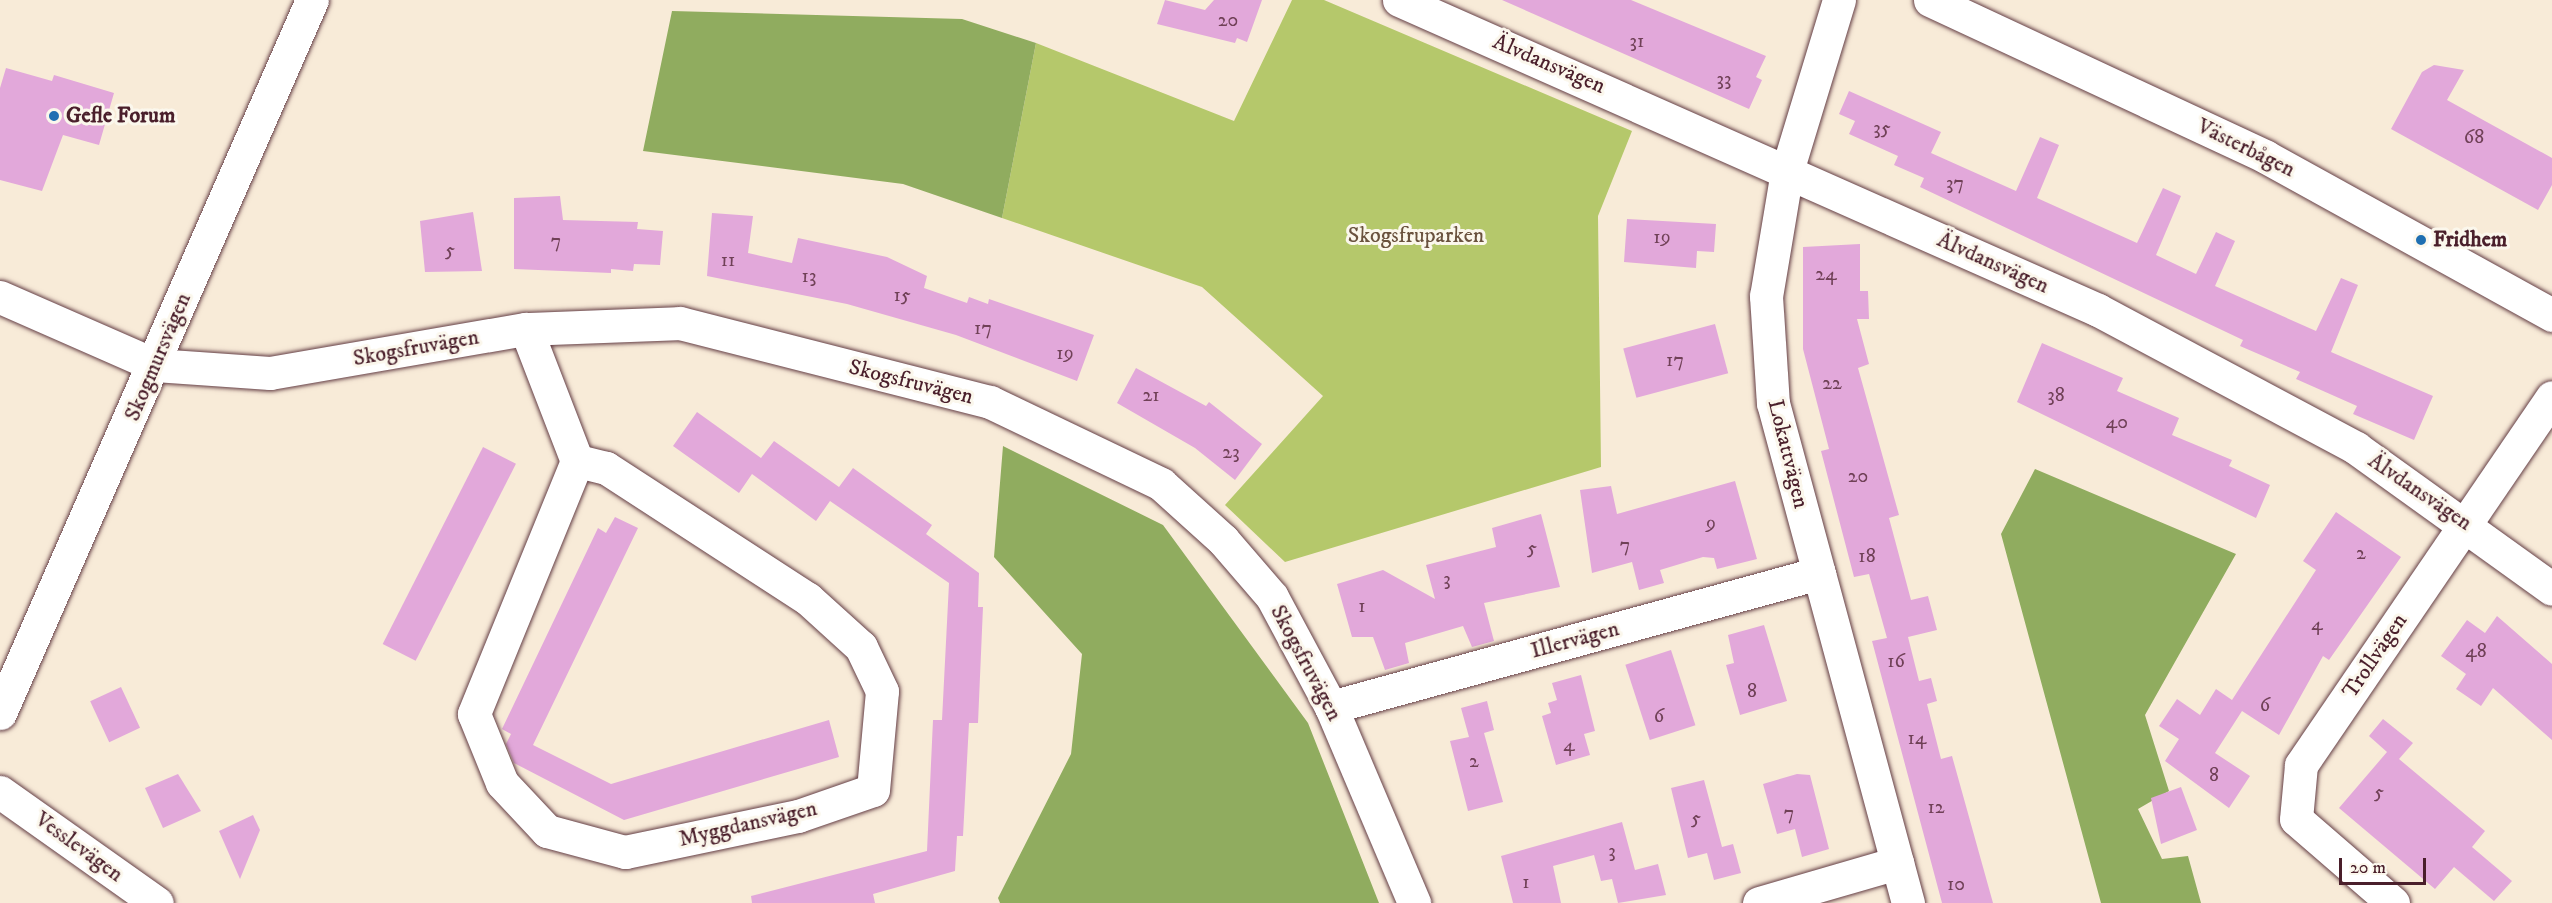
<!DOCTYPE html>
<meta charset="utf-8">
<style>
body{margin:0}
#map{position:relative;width:2552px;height:903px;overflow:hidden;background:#f8ebd8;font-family:"IM FELL DW Pica",serif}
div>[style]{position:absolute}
.green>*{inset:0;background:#b5c86b}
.forest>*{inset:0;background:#90ac5f}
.building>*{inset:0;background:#e2a8da;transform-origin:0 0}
.roads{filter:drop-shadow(0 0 2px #643e45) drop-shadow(0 0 2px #643e45)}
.minor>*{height:33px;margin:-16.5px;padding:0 16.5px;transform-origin:16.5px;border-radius:16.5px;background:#fff}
.dots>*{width:16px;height:16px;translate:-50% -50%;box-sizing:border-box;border:3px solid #fbf7ec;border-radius:50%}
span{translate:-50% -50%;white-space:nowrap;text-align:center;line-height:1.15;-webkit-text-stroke:6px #fbf7ec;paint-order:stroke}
.number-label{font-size:20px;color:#704157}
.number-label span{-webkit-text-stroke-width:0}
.street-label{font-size:22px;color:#4a1f2b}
.poi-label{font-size:22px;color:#4a1f2b;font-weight:700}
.left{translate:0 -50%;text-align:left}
.park-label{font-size:22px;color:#6a523e}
.scale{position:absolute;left:2339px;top:858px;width:87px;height:27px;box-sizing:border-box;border:3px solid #4a1f2b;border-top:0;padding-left:8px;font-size:18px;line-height:21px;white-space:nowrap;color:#4a1f2b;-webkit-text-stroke:4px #fbf7ec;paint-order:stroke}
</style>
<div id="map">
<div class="green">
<i style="clip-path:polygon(1292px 0,1324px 0,1632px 131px,1598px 216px,1601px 467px,1285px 562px,1225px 505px,1323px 396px,1202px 287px,1002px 218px,1036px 43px,1234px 121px)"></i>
</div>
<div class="forest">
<i style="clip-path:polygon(672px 11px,962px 19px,1036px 43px,1002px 218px,903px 184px,643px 151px)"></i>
<i style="clip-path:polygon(1003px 446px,1163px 525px,1308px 723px,1379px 903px,1000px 903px,998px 898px,1071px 754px,1082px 654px,994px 557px)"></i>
<i style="clip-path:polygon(2035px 469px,2236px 554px,2145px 715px,2169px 791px,2138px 809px,2162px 859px,2188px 856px,2201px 903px,2101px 903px,2001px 534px)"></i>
</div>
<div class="building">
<i style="clip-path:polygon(1165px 0,1205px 10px,1214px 0,1262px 0,1247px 42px,1237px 38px,1235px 43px,1157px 24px)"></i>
<i style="clip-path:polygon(1502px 0,1631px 0,1766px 56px,1756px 77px,1762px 80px,1749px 109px)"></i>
<i style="clip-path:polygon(2434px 65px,2464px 70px,2447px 100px,2552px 158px,2552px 185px,2538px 210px,2391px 129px,2422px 72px)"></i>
<i style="clip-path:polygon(6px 68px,52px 81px,54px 75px,114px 93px,99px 145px,63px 135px,42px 191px,0 180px,0 88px)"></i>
<i style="clip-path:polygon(1849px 91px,1941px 132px,1931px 153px,2016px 191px,2040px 137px,2059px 145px,2037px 198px,2137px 243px,2163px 188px,2181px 196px,2156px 255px,2196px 274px,2216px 232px,2235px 241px,2215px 286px,2316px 331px,2341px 278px,2358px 285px,2331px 352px,2433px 396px,2414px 440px,2353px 414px,2357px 406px,2296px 379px,2300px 372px,2240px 346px,2243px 340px,1920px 187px,1924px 178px,1894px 165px,1898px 156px,1849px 134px,1855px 121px,1839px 114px)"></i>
<i style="clip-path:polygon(560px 196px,563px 220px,638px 222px,637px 229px,663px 231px,660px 265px,634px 264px,633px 271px,611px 269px,611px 273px,514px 269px,514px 198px)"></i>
<i style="clip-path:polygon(473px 212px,482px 271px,425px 272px,420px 221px)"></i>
<i style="clip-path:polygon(712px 213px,753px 216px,748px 253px,792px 263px,798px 238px,887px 257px,927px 276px,924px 288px,967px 303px,969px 297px,988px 304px,989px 299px,1094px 335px,1077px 381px,956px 335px,847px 304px,707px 276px)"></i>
<i style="clip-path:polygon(1627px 219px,1716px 224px,1714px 252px,1697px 251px,1696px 268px,1624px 262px)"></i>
<i style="clip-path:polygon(1860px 244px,1860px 291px,1868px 291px,1869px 319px,1857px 319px,1869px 364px,1858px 368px,1899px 515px,1889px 518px,1911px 600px,1928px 596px,1937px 630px,1908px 637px,1919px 681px,1931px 678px,1937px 701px,1927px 704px,1941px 759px,1952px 756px,1993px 903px,1942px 903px,1872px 641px,1887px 638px,1869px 574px,1854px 577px,1821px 451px,1829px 449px,1803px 349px,1803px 247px)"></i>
<i style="left:1715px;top:324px;width:51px;height:95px;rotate:75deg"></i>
<i style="clip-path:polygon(2042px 343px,2123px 378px,2117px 391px,2179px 418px,2172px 435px,2232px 460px,2229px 466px,2270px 485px,2256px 518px,2017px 402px)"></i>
<i style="clip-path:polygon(1136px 368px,1206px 406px,1209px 402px,1262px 444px,1235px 480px,1195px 448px,1117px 403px)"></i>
<i style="clip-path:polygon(697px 412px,761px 458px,774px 441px,839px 487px,853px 468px,932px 525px,926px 534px,979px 573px,978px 607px,983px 607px,978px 723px,969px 723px,963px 836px,957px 836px,955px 871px,873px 894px,875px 903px,752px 903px,751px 896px,927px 851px,933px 720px,942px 720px,949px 583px,830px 501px,816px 521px,752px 474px,739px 493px,673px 446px)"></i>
<i style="left:483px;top:447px;width:37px;height:221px;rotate:27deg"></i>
<i style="clip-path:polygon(1735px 481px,1757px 559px,1717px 569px,1714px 558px,1703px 557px,1660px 570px,1664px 583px,1639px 590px,1632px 562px,1592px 573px,1580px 490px,1611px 486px,1617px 514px)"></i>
<i style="clip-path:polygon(2336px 512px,2401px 557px,2329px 660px,2323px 656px,2279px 735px,2242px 711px,2215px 753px,2250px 776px,2229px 808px,2165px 761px,2179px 739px,2159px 726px,2177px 699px,2200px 715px,2216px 689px,2232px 700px,2316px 570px,2303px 561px)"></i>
<i style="clip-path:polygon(1541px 514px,1560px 587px,1484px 603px,1494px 641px,1472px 647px,1463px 626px,1405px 643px,1409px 663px,1385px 670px,1373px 637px,1352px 637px,1337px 584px,1383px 570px,1435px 599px,1426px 565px,1496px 547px,1492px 528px)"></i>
<i style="clip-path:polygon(615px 517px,638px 528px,533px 745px,611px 784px,829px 720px,839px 757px,624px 820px,514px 763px,506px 744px,511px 734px,502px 729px,598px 528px,606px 533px)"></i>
<i style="clip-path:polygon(2497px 616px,2552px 664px,2552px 740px,2493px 688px,2481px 706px,2456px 689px,2466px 674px,2441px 656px,2467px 620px,2485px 633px)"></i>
<i style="clip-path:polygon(1764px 625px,1787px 701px,1740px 715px,1726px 665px,1734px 663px,1728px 635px)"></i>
<i style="left:1671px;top:650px;width:79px;height:48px;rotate:72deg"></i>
<i style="clip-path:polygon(1581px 675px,1595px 731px,1584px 734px,1590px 755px,1556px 765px,1542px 716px,1551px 713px,1548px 703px,1557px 700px,1552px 683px)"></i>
<i style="left:121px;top:687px;width:45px;height:34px;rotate:65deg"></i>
<i style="clip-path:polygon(1487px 701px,1494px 730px,1484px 733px,1503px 802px,1468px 811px,1450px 741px,1469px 737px,1461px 708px)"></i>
<i style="clip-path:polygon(2383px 719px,2413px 743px,2399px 759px,2485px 831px,2472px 847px,2512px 881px,2494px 901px,2454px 867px,2435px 889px,2339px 808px,2387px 752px,2369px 736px)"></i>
<i style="clip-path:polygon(178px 774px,201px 811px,163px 828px,145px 788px)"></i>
<i style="clip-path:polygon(1797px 774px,1810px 775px,1829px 849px,1802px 857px,1795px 829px,1777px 834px,1763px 784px)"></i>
<i style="clip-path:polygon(1704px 780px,1722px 847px,1733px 844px,1741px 873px,1714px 880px,1707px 853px,1688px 858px,1671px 788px)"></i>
<i style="clip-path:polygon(2181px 787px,2197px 830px,2161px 844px,2151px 798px)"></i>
<i style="clip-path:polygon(253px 815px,260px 830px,240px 879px,219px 831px)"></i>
<i style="clip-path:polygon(1622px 822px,1635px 870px,1658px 864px,1666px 895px,1618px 903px,1612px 879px,1601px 881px,1594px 855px,1553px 866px,1561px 903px,1513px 903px,1501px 856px)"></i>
</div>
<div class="roads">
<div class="minor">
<i style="left:1399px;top:0;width:765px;rotate:23.92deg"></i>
<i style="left:2098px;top:310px;width:293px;rotate:28.1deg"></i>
<i style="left:2356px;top:448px;width:241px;rotate:35.7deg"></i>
<i style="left:1839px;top:0;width:179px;rotate:106.9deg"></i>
<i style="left:1787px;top:171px;width:127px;rotate:99.5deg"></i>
<i style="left:1766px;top:296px;width:107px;rotate:86.3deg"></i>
<i style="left:1773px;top:403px;width:518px;rotate:74.89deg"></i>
<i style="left:1930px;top:0;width:371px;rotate:25deg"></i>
<i style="left:2266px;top:157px;width:327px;rotate:28.9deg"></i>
<i style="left:0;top:297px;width:169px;rotate:23.7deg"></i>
<i style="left:155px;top:365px;width:115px;rotate:4deg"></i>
<i style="left:270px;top:373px;width:260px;rotate:-9.8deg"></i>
<i style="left:526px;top:329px;width:154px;rotate:-2.2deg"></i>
<i style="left:680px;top:323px;width:320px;rotate:14.3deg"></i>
<i style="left:990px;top:402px;width:190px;rotate:25.6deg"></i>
<i style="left:1161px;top:484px;width:84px;rotate:42.1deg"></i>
<i style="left:1223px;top:540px;width:75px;rotate:49.3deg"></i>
<i style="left:1272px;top:597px;width:125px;rotate:61.8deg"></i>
<i style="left:1331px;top:707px;width:213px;rotate:67deg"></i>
<i style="left:526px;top:329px;width:142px;rotate:68.9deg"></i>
<i style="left:577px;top:461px;width:273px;rotate:112.2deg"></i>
<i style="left:474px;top:714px;width:74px;rotate:67.9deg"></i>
<i style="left:502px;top:783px;width:66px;rotate:46.8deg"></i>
<i style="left:547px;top:831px;width:81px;rotate:15.1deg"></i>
<i style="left:625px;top:852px;width:177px;rotate:-11.8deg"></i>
<i style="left:798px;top:816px;width:79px;rotate:-19.1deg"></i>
<i style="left:873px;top:790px;width:99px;rotate:-84.8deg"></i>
<i style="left:882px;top:691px;width:49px;rotate:-115.5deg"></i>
<i style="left:861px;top:647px;width:72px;rotate:-137.8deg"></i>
<i style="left:808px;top:599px;width:241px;rotate:-147deg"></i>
<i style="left:606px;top:468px;width:30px;rotate:-166deg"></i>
<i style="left:1331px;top:707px;width:506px;rotate:-15.35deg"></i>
<i style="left:0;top:713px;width:778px;rotate:-66.37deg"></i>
<i style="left:0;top:792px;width:192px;rotate:35.3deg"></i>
<i style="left:1759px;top:903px;width:144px;rotate:-16.2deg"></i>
<i style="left:2393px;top:903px;width:128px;rotate:-139.1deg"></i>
<i style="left:2296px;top:819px;width:54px;rotate:-84.7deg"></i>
<i style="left:2301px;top:765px;width:445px;rotate:-55.7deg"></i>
</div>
</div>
<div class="dots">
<i style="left:54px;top:116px;background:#1f6fb2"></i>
<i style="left:2421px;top:240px;background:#1f6fb2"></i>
</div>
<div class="number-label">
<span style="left:1228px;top:20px">20</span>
<span style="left:1637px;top:41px">31</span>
<span style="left:1724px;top:79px">33</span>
<span style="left:1882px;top:128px">35</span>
<span style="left:2474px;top:137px">68</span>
<span style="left:1955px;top:183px">37</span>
<span style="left:1662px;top:237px">19</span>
<span style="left:556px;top:241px">7</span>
<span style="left:450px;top:250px">5</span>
<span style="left:728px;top:260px">11</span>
<span style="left:1826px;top:274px">24</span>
<span style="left:809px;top:276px">13</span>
<span style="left:902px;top:295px">15</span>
<span style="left:983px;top:328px">17</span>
<span style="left:1065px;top:353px">19</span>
<span style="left:1675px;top:360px">17</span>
<span style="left:1832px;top:383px">22</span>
<span style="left:1151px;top:395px">21</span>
<span style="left:2056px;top:395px">38</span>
<span style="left:2117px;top:422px">40</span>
<span style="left:1231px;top:452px">23</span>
<span style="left:1858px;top:476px">20</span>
<span style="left:1711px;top:523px">9</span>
<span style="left:1625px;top:545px">7</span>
<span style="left:1532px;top:548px">5</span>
<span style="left:2361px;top:553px">2</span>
<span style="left:1867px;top:556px">18</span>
<span style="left:1447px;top:579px">3</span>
<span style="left:1362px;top:606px">1</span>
<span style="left:2317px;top:624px">4</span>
<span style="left:2476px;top:651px">48</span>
<span style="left:1896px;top:661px">16</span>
<span style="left:1752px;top:691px">8</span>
<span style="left:2265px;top:705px">6</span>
<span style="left:1659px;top:716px">6</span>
<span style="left:1917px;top:738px">14</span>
<span style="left:1569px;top:745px">4</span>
<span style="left:1474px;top:761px">2</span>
<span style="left:2214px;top:775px">8</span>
<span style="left:2379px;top:792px">5</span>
<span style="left:1936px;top:807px">12</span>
<span style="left:1789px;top:813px">7</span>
<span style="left:1696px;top:818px">5</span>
<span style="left:1612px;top:851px">3</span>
<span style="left:1526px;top:882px">1</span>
<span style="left:1956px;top:884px">10</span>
</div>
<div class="street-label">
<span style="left:1549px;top:64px;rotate:23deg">Älvdansvägen</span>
<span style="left:2246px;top:148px;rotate:26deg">Västerbågen</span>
<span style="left:1993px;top:263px;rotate:24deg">Älvdansvägen</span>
<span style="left:416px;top:348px;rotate:-10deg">Skogsfruvägen</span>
<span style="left:158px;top:357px;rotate:-67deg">Skogmursvägen</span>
<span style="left:911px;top:382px;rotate:14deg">Skogsfruvägen</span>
<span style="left:1788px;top:454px;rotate:76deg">Lokattvägen</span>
<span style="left:2420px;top:492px;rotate:34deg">Älvdansvägen</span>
<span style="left:1575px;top:640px;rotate:-15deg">Illervägen</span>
<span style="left:2375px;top:656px;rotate:-56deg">Trollvägen</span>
<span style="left:1306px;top:663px;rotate:62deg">Skogsfruvägen</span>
<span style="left:748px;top:824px;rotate:-13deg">Myggdansvägen</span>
<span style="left:79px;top:847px;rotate:36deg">Vesslevägen</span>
</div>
<div class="poi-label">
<span class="left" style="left:66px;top:116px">Gefle Forum</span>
<span class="left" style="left:2433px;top:240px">Fridhem</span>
</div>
<div class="park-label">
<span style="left:1416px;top:236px">Skogsfruparken</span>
</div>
<div class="scale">20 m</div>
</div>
